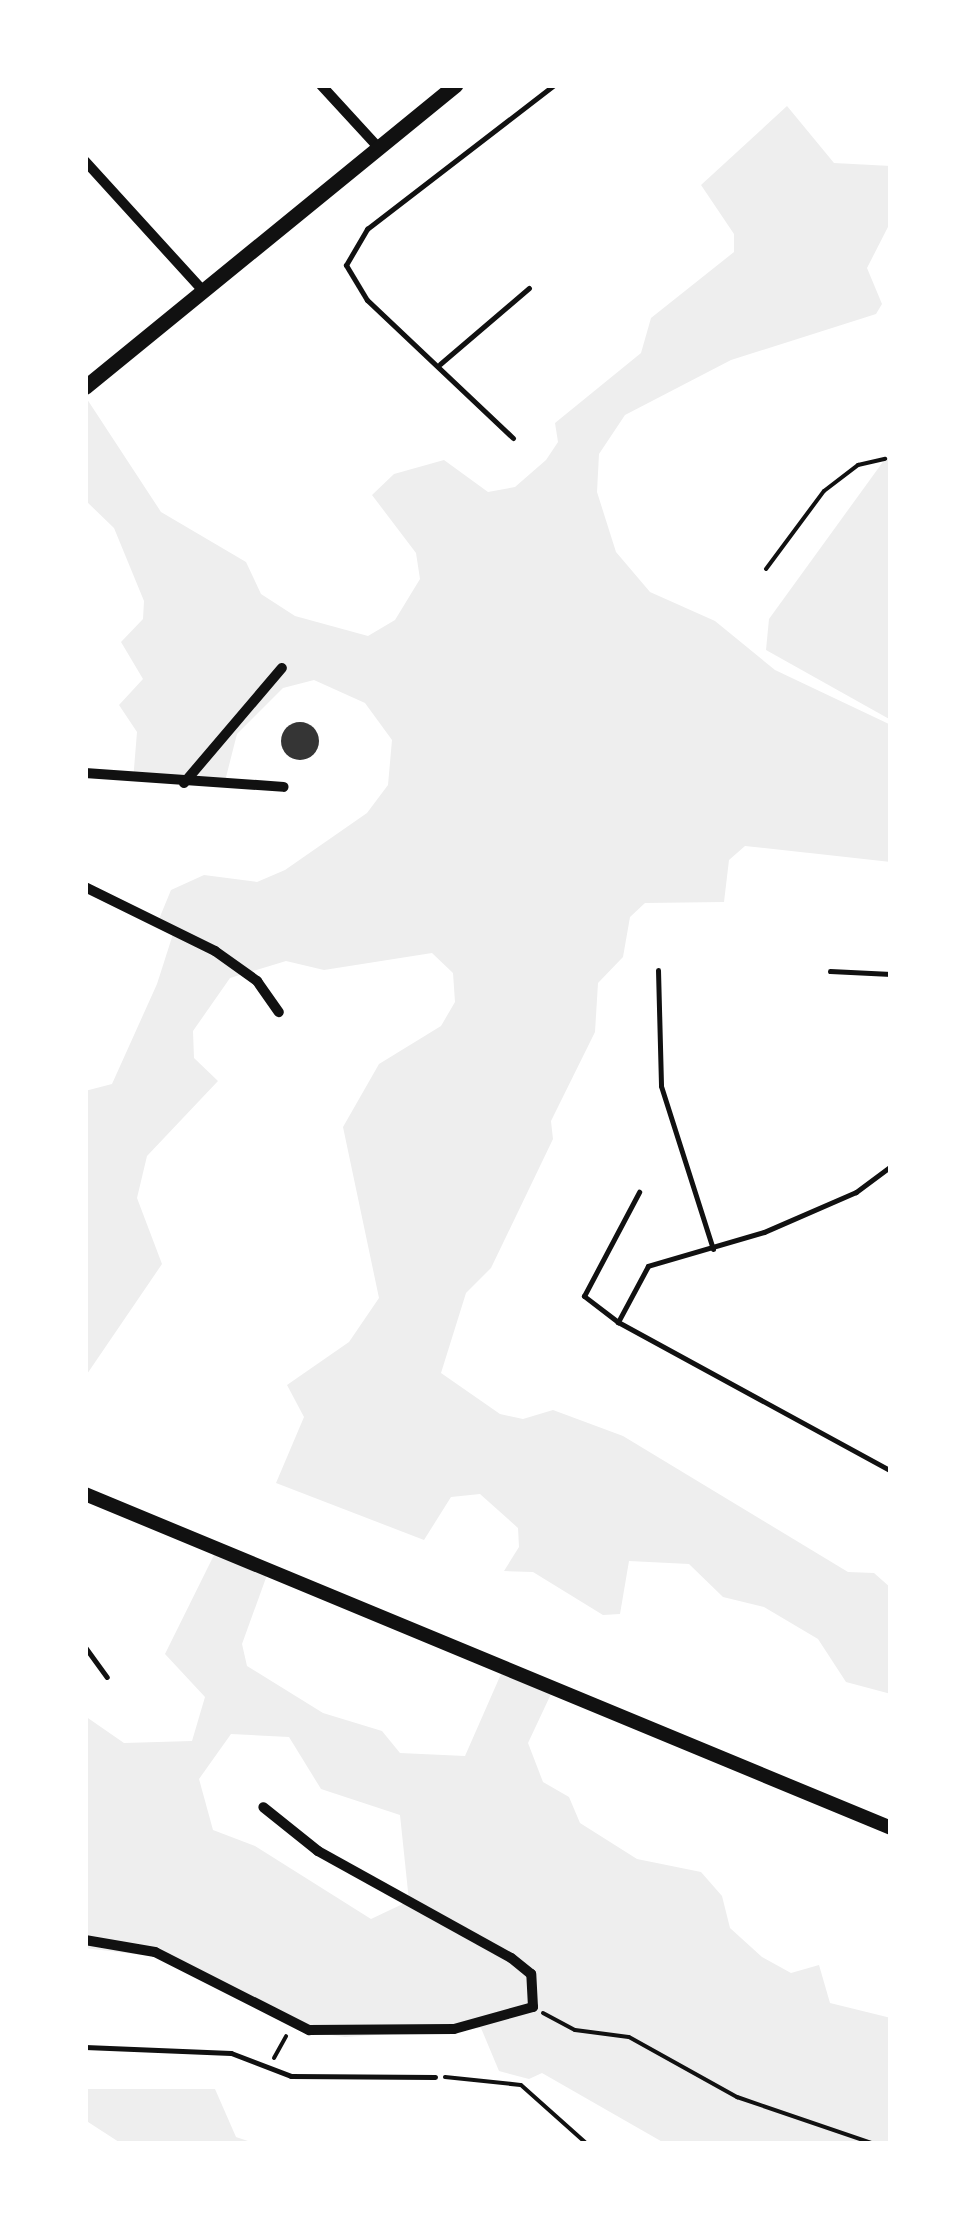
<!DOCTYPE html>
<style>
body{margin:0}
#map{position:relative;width:976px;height:2229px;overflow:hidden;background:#fff;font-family:Jost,sans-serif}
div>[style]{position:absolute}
.green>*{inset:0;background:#eee}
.building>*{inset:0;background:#353535}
.round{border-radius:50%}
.path>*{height:4px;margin:-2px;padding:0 2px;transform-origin:2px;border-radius:2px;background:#111}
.service>*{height:5px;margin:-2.5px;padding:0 2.5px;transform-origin:2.5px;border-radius:2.5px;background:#111}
.minor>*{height:10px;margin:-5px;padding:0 5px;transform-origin:5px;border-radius:5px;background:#111}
.tertiary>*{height:14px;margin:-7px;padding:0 7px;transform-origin:7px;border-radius:7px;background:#111}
.secondary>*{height:15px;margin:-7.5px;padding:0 7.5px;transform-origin:7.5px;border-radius:7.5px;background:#111}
span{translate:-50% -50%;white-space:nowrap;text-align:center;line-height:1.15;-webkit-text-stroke:10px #fff;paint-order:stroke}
.frame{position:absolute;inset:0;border:88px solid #fff;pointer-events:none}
</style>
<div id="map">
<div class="green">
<i style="clip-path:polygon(787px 106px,834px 163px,891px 166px,890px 223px,867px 268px,882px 304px,876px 314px,731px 360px,625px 415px,599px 454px,597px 492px,616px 552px,650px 592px,715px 621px,775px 670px,891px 725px,891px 862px,745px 846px,729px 860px,724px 902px,645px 903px,630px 917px,623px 957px,598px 983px,595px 1032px,551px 1121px,553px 1139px,491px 1268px,466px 1293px,441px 1373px,500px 1414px,523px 1419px,553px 1410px,623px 1436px,848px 1572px,874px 1573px,891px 1588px,891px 1694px,846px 1682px,818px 1639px,764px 1607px,723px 1597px,689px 1564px,629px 1561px,620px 1614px,603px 1615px,533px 1572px,504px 1571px,519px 1547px,518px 1528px,480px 1494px,451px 1497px,424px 1540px,276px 1483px,304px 1417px,287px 1385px,349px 1342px,379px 1298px,343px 1127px,379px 1064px,441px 1026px,455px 1002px,453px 973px,432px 953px,324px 970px,286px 961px,230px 978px,193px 1031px,194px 1058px,218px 1081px,147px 1156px,137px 1198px,162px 1264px,85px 1377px,85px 1091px,112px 1084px,157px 984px,173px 934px,157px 924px,171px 890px,204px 875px,257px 882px,285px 870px,367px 813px,388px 785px,392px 740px,365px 703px,314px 680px,283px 688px,237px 734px,224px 785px,133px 781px,137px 732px,119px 705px,143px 679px,121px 642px,143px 619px,144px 601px,114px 528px,85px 500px,85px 396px,161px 512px,246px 562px,261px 594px,295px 616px,368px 636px,395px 620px,420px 579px,416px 553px,372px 495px,394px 474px,444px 460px,488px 492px,515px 487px,546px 460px,558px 442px,555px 423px,641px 353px,651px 318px,734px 252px,734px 234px,701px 185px)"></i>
<i style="clip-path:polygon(885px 459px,891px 461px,891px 720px,766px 650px,769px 619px)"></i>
<i style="clip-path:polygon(evenodd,214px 1555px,267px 1575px,242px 1644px,247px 1666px,323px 1713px,382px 1731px,400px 1753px,465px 1756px,501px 1674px,551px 1694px,528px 1743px,543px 1782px,569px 1797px,580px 1823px,637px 1859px,701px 1872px,722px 1896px,730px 1928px,762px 1957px,791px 1973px,819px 1965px,830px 2003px,891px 2018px,891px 2144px,666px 2144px,542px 2073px,529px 2079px,499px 2071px,481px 2028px,345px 2037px,303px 2031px,166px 1958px,85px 1948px,85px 1716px,124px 1743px,192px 1741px,205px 1697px,165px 1654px,214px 1555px,231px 1734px,289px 1737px,321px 1789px,400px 1815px,409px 1901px,371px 1919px,255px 1846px,213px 1830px,199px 1779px,231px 1734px)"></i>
<i style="clip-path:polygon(85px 2089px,215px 2089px,236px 2137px,257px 2144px,122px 2144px,85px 2120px)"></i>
</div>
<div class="building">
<i class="round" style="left:281px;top:722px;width:38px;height:38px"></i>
</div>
<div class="path">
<i style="left:891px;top:453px;width:8px;rotate:90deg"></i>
<i style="left:766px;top:569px;width:97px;rotate:-53.4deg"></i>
<i style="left:824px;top:491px;width:43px;rotate:-37.4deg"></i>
<i style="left:858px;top:465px;width:28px;rotate:-13deg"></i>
<i style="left:543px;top:2013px;width:36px;rotate:28deg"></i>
<i style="left:575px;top:2030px;width:54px;rotate:7.4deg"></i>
<i style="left:629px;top:2037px;width:124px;rotate:29.1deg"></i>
<i style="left:737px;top:2097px;width:145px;rotate:18.9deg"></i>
<i style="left:274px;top:2058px;width:25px;rotate:-61deg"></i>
<i style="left:445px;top:2077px;width:76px;rotate:6deg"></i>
<i style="left:521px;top:2085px;width:89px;rotate:41.8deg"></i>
</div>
<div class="service">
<i style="left:440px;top:364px;width:117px;rotate:-40.5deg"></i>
<i style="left:513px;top:438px;width:201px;rotate:-136.6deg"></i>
<i style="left:367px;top:300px;width:41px;rotate:-121deg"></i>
<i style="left:346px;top:265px;width:42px;rotate:-59.7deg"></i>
<i style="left:367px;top:229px;width:236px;rotate:-37.6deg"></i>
<i style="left:658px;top:970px;width:116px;rotate:88.5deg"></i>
<i style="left:661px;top:1086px;width:171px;rotate:72.3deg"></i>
<i style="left:830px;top:971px;width:61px;rotate:2.8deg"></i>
<i style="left:891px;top:1166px;width:44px;rotate:143.4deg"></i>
<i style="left:856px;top:1192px;width:100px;rotate:156.5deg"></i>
<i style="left:764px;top:1232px;width:121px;rotate:163.7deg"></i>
<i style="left:648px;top:1266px;width:64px;rotate:118.2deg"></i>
<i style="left:618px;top:1322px;width:311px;rotate:28.6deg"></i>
<i style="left:618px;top:1322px;width:43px;rotate:-142.6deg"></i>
<i style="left:584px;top:1296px;width:118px;rotate:-62.1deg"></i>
<i style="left:85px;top:1647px;width:37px;rotate:54deg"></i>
<i style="left:85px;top:2047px;width:146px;rotate:2.4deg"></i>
<i style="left:231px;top:2053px;width:64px;rotate:21deg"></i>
<i style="left:291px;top:2076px;width:144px;rotate:0.4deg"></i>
</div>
<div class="minor">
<i style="left:321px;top:85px;width:86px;rotate:47.4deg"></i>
<i style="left:85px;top:161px;width:177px;rotate:47.7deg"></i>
<i style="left:85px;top:773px;width:199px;rotate:4deg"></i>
<i style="left:184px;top:783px;width:151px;rotate:-49.6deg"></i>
<i style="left:85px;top:887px;width:145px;rotate:26.2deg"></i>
<i style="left:215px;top:951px;width:52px;rotate:35.5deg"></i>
<i style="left:257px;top:981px;width:38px;rotate:55deg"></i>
<i style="left:85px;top:1940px;width:71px;rotate:9.7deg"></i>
<i style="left:155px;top:1952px;width:173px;rotate:26.9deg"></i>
<i style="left:309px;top:2030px;width:145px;rotate:-0.4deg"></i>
<i style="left:454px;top:2029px;width:82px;rotate:-15.6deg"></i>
<i style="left:533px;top:2007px;width:33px;rotate:-93deg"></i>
<i style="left:531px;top:1974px;width:26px;rotate:-141deg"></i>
<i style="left:511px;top:1958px;width:221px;rotate:-151deg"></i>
<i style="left:318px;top:1851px;width:70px;rotate:-141.3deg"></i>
</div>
<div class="tertiary">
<i style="left:85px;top:1494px;width:872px;rotate:22.51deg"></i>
</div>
<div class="secondary">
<i style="left:85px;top:387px;width:478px;rotate:-39.2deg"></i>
</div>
<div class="frame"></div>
</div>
